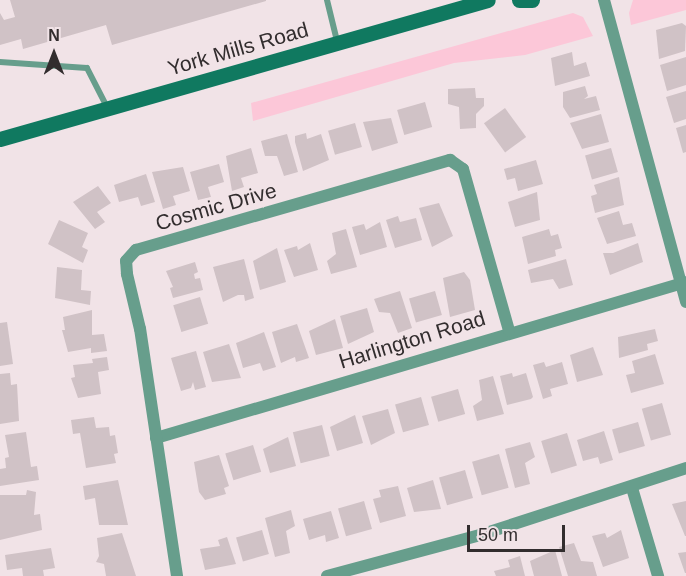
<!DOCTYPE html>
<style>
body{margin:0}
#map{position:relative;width:686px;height:576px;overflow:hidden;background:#f1e3e7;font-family:Arial,sans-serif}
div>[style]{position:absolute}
.green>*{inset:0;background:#fcc7d8}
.building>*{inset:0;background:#d0c2c6;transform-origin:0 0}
.service>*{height:6px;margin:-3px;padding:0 3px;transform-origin:3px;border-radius:3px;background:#679e8c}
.minor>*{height:12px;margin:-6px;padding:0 6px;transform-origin:6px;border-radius:6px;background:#679e8c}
.secondary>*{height:15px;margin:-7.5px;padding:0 7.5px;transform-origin:7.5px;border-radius:7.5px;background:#107960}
span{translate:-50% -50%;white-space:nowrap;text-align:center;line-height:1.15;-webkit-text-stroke:5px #f1e3e7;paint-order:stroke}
.street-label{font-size:21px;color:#322d2e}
.north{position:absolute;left:24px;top:24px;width:60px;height:60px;-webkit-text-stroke:4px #f1e3e7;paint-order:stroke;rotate:0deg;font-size:16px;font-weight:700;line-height:24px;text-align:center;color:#322d2e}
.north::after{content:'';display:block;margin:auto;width:21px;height:27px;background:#322d2e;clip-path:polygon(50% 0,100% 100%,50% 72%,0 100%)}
.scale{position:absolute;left:467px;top:525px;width:98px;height:27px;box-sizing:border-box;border:3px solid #322d2e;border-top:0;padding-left:8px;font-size:18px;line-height:21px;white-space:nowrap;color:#322d2e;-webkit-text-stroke:4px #f1e3e7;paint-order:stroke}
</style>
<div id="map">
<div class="green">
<i style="clip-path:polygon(633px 0,686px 0,686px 10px,631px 25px,629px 13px)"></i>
<i style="clip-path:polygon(573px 13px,583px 17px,593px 36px,525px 55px,454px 63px,253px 121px,251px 103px)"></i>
</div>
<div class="building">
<i style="clip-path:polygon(10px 0,266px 0,266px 1px,112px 45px,106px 25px,23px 49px,21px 39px,0 45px,0 13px,4px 20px,15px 17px)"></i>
<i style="clip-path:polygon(682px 23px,686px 26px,685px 51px,659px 59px,656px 30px)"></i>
<i style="clip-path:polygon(572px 52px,574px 66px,586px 62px,590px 76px,555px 86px,551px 58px)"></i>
<i style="clip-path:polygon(686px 57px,686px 85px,667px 91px,660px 65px)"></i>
<i style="clip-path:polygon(585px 86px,588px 96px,584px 99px,596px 96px,600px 110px,570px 118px,563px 107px,563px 92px)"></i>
<i style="clip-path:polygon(475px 88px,476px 98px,484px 98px,484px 106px,476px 114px,476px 128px,460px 129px,459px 107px,448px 104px,448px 89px)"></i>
<i style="clip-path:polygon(686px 91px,686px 119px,674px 123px,666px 97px)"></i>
<i style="left:425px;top:102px;width:26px;height:29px;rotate:74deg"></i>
<i style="left:505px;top:108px;width:36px;height:26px;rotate:54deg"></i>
<i style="clip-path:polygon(601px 114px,609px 142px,582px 149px,570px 123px)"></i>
<i style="clip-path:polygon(391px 118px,398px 143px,372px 151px,363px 122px)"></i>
<i style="left:355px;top:123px;width:25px;height:28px;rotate:74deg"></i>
<i style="clip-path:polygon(686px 125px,686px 152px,683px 153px,676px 128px)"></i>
<i style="clip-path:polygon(306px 133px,307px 139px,321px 134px,329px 160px,303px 171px,295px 142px,295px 136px)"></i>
<i style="clip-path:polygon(287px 134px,298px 172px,284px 176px,277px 156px,265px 156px,261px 141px)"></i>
<i style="clip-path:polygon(251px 148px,258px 173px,241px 178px,244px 187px,232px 191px,226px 156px)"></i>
<i style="left:611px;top:148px;width:25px;height:27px;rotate:74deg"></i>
<i style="clip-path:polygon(536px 160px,543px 184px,518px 191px,515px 178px,507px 180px,504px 169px)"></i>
<i style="clip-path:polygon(219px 164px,224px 182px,208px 187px,211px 197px,198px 200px,190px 172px)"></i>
<i style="clip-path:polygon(183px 167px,190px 191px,173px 196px,176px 205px,163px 209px,152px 172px)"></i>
<i style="clip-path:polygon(146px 174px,155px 202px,141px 206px,138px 197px,119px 202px,114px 185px)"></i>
<i style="clip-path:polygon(619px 177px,624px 205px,595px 213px,591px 196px,597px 194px,594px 185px)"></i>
<i style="clip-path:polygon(98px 186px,111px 203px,97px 212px,105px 222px,95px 229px,73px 202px)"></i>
<i style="clip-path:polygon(537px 192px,540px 220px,515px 227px,508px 202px)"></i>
<i style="clip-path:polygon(439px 203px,453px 236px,432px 247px,419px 208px)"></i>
<i style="clip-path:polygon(619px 211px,623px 225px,632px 223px,636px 236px,607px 244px,597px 218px)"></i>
<i style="clip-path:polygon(398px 216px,400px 222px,416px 218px,422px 240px,395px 248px,386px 220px)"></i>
<i style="clip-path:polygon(59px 220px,88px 233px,82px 247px,88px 250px,83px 263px,48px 244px)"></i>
<i style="clip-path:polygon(380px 222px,387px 247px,360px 255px,352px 227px,364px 224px,366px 230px)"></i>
<i style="clip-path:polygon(346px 229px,357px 267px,331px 274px,327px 261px,336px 254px,332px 233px)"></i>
<i style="clip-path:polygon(549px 229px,551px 236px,558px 234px,562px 248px,555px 250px,556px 256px,528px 264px,522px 237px)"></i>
<i style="clip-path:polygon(310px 243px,318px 270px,294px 277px,284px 250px,297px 246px,298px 250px)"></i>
<i style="clip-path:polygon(638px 243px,643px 262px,610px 275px,603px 253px,613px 253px)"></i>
<i style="clip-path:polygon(277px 248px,286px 282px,260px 290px,253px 261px)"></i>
<i style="clip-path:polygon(244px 259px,254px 298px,245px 301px,244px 295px,238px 295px,223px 302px,213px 267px)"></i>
<i style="clip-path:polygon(566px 259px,573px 285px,559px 289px,553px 279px,531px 283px,528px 270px)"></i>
<i style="clip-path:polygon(195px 262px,198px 272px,194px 274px,195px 279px,200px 278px,203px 290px,173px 298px,170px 288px,173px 287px,166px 271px)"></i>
<i style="clip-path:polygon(57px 267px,82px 270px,81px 290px,91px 291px,90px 305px,55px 298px)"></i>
<i style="clip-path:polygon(464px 272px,470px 280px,475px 310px,450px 317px,443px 278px)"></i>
<i style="clip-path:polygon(400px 291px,412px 328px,398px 333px,390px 313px,379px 312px,374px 299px)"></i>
<i style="left:435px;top:291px;width:25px;height:27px;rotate:74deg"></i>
<i style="left:200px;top:297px;width:28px;height:28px;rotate:73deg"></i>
<i style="clip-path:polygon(367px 308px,374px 332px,348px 344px,340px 316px)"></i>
<i style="clip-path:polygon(92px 310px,92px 335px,104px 334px,107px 351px,91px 353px,91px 348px,68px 352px,62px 330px,65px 330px,63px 317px)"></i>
<i style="clip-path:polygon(335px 319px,343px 348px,316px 355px,309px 331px)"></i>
<i style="clip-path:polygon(7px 322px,13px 364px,0 366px,0 323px)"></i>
<i style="clip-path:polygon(297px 324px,309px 358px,296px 362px,295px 357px,281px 363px,272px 332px)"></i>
<i style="clip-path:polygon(655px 329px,658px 341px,647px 344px,648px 350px,619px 358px,618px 337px)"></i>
<i style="clip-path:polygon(264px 332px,276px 367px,263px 371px,260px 363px,243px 368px,236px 343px)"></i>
<i style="clip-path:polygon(229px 344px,241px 378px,212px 382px,203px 352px)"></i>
<i style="clip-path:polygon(593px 347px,603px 375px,577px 382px,570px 355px)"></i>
<i style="clip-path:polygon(196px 351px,206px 387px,195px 390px,193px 382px,191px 388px,181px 391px,171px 358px)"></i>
<i style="clip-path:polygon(655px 354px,664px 384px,631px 393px,626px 375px,635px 373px,632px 361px)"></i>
<i style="clip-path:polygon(107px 357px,109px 370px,98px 372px,101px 394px,78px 398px,71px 378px,75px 377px,73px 365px,93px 363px,92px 359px)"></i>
<i style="clip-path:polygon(544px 362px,546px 367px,562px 362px,568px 384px,550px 389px,552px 396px,543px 399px,533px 365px)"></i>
<i style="clip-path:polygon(10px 373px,11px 385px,17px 384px,19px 421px,0 424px,0 374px)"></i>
<i style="clip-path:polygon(512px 373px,513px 377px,526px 373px,533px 397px,531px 399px,507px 405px,500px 376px)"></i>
<i style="clip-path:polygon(493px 376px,504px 414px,477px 421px,473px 406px,482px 400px,479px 380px)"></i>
<i style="left:458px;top:389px;width:26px;height:28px;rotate:74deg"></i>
<i style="left:421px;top:397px;width:29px;height:27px;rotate:74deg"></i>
<i style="left:662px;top:403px;width:33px;height:21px;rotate:74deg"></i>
<i style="clip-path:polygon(388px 409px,395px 433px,371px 445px,362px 416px)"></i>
<i style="clip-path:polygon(355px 415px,363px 443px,337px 451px,330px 427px)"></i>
<i style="clip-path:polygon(94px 417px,96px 428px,109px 427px,110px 436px,115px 435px,118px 453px,114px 454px,116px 463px,86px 468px,80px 433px,73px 434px,71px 420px)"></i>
<i style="left:638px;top:422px;width:25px;height:27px;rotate:74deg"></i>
<i style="left:322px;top:425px;width:32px;height:30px;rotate:76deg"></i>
<i style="clip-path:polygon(604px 431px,613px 460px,600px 464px,598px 457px,583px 461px,577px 440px)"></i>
<i style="clip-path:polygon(26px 432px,31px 467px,37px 466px,39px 480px,0 486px,0 469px,6px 468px,5px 458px,9px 457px,5px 435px)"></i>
<i style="left:567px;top:433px;width:34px;height:27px;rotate:73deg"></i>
<i style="clip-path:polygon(288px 437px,296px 466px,270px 473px,263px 449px)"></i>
<i style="clip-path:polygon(530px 442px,535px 457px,525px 463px,530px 484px,515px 488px,505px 449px)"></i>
<i style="left:253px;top:445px;width:28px;height:29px;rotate:73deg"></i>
<i style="left:499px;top:454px;width:35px;height:28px;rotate:74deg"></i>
<i style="clip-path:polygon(219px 455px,229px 486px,224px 488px,226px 494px,205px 500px,199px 492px,194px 462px)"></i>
<i style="left:465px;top:470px;width:29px;height:27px;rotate:74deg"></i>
<i style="clip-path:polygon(118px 480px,128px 525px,99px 525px,95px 498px,85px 500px,83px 486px)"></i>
<i style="clip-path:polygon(433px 480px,441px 509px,414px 512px,407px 488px)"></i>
<i style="clip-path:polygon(398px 486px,406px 516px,380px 523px,373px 499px,381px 497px,379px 490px)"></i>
<i style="clip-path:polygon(27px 490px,36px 492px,34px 515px,40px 514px,42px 530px,0 540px,0 495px,26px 495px)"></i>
<i style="left:364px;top:501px;width:29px;height:27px;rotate:74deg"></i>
<i style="clip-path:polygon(686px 501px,686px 536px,685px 536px,672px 504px)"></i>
<i style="clip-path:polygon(291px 510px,295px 526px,286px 531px,290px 553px,275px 557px,265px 518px)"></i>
<i style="clip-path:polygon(331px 511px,339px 538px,326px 542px,325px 535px,309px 540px,303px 519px)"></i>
<i style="left:262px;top:530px;width:25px;height:27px;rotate:74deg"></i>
<i style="clip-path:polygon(621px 530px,629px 558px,603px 567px,592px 536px,605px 533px,607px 538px)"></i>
<i style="clip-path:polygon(122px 533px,136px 576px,106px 576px,104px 564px,96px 562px,99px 556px,97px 538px)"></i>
<i style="clip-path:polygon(227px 537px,236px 564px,205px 570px,200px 549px,220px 546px,218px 540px)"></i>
<i style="clip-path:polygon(574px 543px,581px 561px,593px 562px,597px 576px,568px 576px,559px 547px)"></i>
<i style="clip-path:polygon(51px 548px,55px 568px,43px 570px,44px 576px,23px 576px,22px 568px,7px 570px,5px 555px)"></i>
<i style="clip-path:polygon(555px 550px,562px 576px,534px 576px,530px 561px)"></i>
<i style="clip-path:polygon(686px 552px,686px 573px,685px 573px,678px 553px)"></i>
<i style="clip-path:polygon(520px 556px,525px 576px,496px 576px,494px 571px,510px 567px,508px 560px)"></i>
</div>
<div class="service">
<i style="left:327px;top:0;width:42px;rotate:76.3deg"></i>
<i style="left:0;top:62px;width:87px;rotate:3.9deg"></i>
<i style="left:87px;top:68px;width:44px;rotate:62.9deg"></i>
</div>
<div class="minor">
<i style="left:604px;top:0;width:313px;rotate:74.8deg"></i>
<i style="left:156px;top:438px;width:552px;rotate:-16.4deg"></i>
<i style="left:632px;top:488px;width:92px;rotate:73.5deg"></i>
<i style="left:177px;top:576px;width:250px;rotate:-98.5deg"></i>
<i style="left:140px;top:329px;width:57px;rotate:-103.3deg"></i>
<i style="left:127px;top:274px;width:13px;rotate:-94deg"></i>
<i style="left:126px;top:261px;width:15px;rotate:-48deg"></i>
<i style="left:136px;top:250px;width:327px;rotate:-16deg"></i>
<i style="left:450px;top:160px;width:16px;rotate:35deg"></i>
<i style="left:463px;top:169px;width:168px;rotate:74.1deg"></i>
<i style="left:327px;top:576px;width:158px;rotate:-15deg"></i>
<i style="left:480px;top:535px;width:217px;rotate:-18deg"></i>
</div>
<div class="secondary">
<i style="left:519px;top:0;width:13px"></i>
<i style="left:0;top:139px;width:507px;rotate:-15.9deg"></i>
</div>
<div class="street-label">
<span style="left:238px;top:49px;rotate:-16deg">York Mills Road</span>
<span style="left:216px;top:207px;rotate:-16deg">Cosmic Drive</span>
<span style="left:412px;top:340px;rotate:-17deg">Harlington Road</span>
</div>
<div class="north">N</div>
<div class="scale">50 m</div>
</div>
